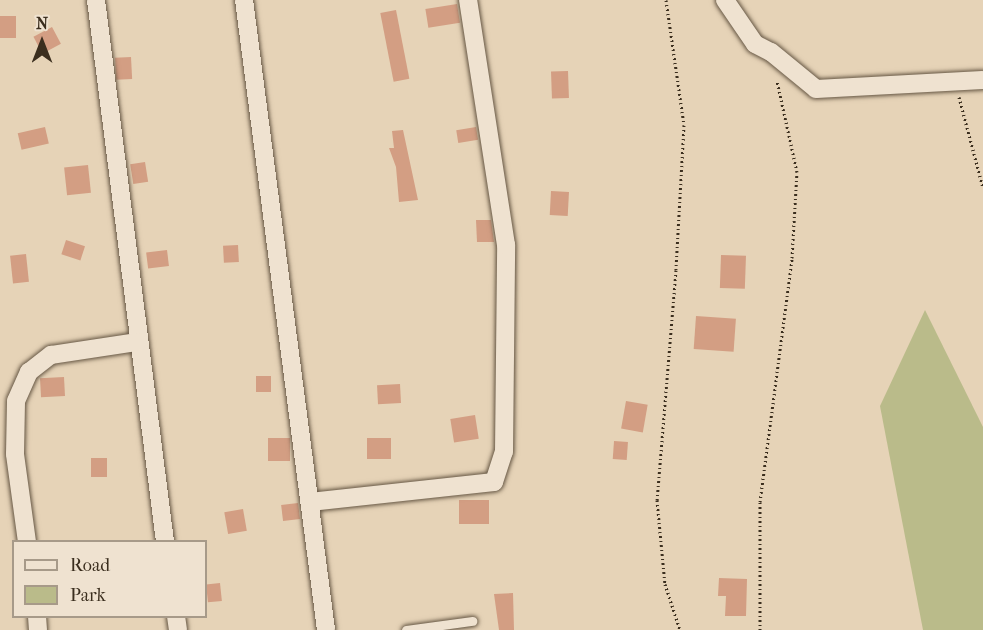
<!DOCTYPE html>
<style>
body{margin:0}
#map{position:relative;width:983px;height:630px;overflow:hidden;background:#e6d3b7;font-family:"IM FELL French Canon",serif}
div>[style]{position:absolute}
.green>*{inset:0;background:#babb8a}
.building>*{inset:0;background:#d39e83;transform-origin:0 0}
.path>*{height:3px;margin-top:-1.5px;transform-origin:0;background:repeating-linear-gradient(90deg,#3b2e1e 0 1.5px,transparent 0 4.5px)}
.roads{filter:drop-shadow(0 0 2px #665744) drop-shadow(0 0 2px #665744)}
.service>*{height:9px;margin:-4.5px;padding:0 4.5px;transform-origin:4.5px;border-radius:4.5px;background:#efe2d0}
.minor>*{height:18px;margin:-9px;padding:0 9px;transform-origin:9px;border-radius:9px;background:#efe2d0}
span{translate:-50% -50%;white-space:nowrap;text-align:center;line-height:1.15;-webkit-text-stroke:6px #efe2d0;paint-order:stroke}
.legend{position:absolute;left:12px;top:540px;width:195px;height:78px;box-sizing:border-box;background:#efe2d0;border:2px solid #a79a89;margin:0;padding:8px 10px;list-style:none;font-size:18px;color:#3b2e1e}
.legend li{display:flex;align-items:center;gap:12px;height:30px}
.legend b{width:30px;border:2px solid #a79a89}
.north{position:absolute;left:12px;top:12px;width:60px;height:60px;-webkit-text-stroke:4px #efe2d0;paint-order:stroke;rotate:0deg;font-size:16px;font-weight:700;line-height:24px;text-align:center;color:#3b2e1e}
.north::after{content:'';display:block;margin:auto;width:21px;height:27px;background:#3b2e1e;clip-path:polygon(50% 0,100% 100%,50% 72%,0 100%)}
</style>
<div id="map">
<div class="green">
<i style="clip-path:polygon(925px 310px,983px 427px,983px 630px,923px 630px,880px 406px)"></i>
</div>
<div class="building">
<i style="left:457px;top:4px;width:19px;height:32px;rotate:81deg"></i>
<i style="left:396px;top:10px;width:70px;height:16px;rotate:79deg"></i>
<i style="left:0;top:16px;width:16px;height:22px"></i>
<i style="left:52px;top:27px;width:19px;height:21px;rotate:62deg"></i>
<i style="left:131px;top:57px;width:22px;height:16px;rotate:87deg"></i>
<i style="left:568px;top:71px;width:27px;height:17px;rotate:88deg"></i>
<i style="left:45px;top:127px;width:17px;height:28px;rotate:77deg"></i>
<i style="left:476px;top:127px;width:13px;height:20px;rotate:81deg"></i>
<i style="clip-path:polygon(403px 130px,418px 200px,399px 202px,396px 167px,389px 148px,394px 148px,392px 131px)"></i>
<i style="left:145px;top:162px;width:20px;height:15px;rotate:81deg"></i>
<i style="left:88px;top:165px;width:28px;height:24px;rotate:84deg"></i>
<i style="left:551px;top:191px;width:18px;height:24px;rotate:3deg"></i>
<i style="clip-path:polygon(476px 220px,491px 220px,494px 242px,477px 242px)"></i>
<i style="left:66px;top:240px;width:20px;height:15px;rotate:18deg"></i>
<i style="left:238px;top:245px;width:17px;height:15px;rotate:87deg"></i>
<i style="left:167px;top:250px;width:16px;height:21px;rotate:83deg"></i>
<i style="left:26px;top:254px;width:28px;height:16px;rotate:84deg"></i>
<i style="left:721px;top:255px;width:25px;height:33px;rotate:2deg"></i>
<i style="left:696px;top:316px;width:40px;height:33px;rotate:4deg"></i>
<i style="left:256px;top:376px;width:15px;height:16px"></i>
<i style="left:64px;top:377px;width:19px;height:24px;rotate:87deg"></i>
<i style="left:400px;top:384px;width:19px;height:23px;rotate:87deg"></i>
<i style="left:626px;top:401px;width:22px;height:28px;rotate:10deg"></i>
<i style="left:475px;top:415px;width:24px;height:25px;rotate:81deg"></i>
<i style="left:268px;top:438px;width:22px;height:23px"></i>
<i style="left:367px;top:438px;width:24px;height:21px"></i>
<i style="left:614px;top:441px;width:14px;height:18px;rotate:4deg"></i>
<i style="left:91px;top:458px;width:16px;height:19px"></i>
<i style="left:489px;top:500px;width:24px;height:30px;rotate:90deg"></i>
<i style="left:298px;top:503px;width:16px;height:17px;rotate:83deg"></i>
<i style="left:243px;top:509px;width:22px;height:19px;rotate:80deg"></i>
<i style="clip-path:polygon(719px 578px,747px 579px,746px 616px,725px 616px,726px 596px,718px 596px)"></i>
<i style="left:220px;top:583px;width:18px;height:14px;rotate:84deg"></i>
<i style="clip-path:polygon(513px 593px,514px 630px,499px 630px,494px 594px)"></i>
</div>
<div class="path">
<i style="left:666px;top:0;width:126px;rotate:81.8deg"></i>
<i style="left:684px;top:125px;width:145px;rotate:93.2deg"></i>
<i style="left:676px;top:270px;width:231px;rotate:94.7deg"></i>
<i style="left:657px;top:500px;width:84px;rotate:84.6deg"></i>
<i style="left:665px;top:584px;width:48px;rotate:71.9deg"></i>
<i style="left:959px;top:97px;width:94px;rotate:75.2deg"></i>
<i style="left:760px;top:630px;width:128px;rotate:-90deg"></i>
<i style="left:760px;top:502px;width:246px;rotate:-82.5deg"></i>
<i style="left:792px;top:258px;width:86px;rotate:-86.7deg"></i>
<i style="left:797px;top:172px;width:93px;rotate:-102.4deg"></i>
</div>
<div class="roads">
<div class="service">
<i style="left:406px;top:630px;width:67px;rotate:-7.8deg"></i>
</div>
<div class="minor">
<i style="left:96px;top:0;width:546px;rotate:82.74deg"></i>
<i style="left:244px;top:0;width:635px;rotate:82.58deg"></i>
<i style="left:725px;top:0;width:53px;rotate:55.7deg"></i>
<i style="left:755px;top:44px;width:18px;rotate:27deg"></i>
<i style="left:771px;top:52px;width:58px;rotate:39.4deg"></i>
<i style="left:816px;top:89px;width:167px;rotate:-3.1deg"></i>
<i style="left:310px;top:502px;width:185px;rotate:-6.2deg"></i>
<i style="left:494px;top:482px;width:32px;rotate:-72deg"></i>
<i style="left:504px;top:452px;width:207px;rotate:-89.4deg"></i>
<i style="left:506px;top:245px;width:248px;rotate:-98.8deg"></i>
<i style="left:27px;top:542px;width:89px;rotate:-97.8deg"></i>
<i style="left:15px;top:454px;width:53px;rotate:-88.9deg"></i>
<i style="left:16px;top:401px;width:32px;rotate:-66deg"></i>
<i style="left:29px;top:372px;width:28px;rotate:-38deg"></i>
<i style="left:51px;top:355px;width:87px;rotate:-8.6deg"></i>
<i style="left:37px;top:616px;width:14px;rotate:86deg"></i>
<i style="left:176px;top:616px;width:14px;rotate:82deg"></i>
</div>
</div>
<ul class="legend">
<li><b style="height:8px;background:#efe2d0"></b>Road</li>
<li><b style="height:16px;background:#babb8a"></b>Park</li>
</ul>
<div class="north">N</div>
</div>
